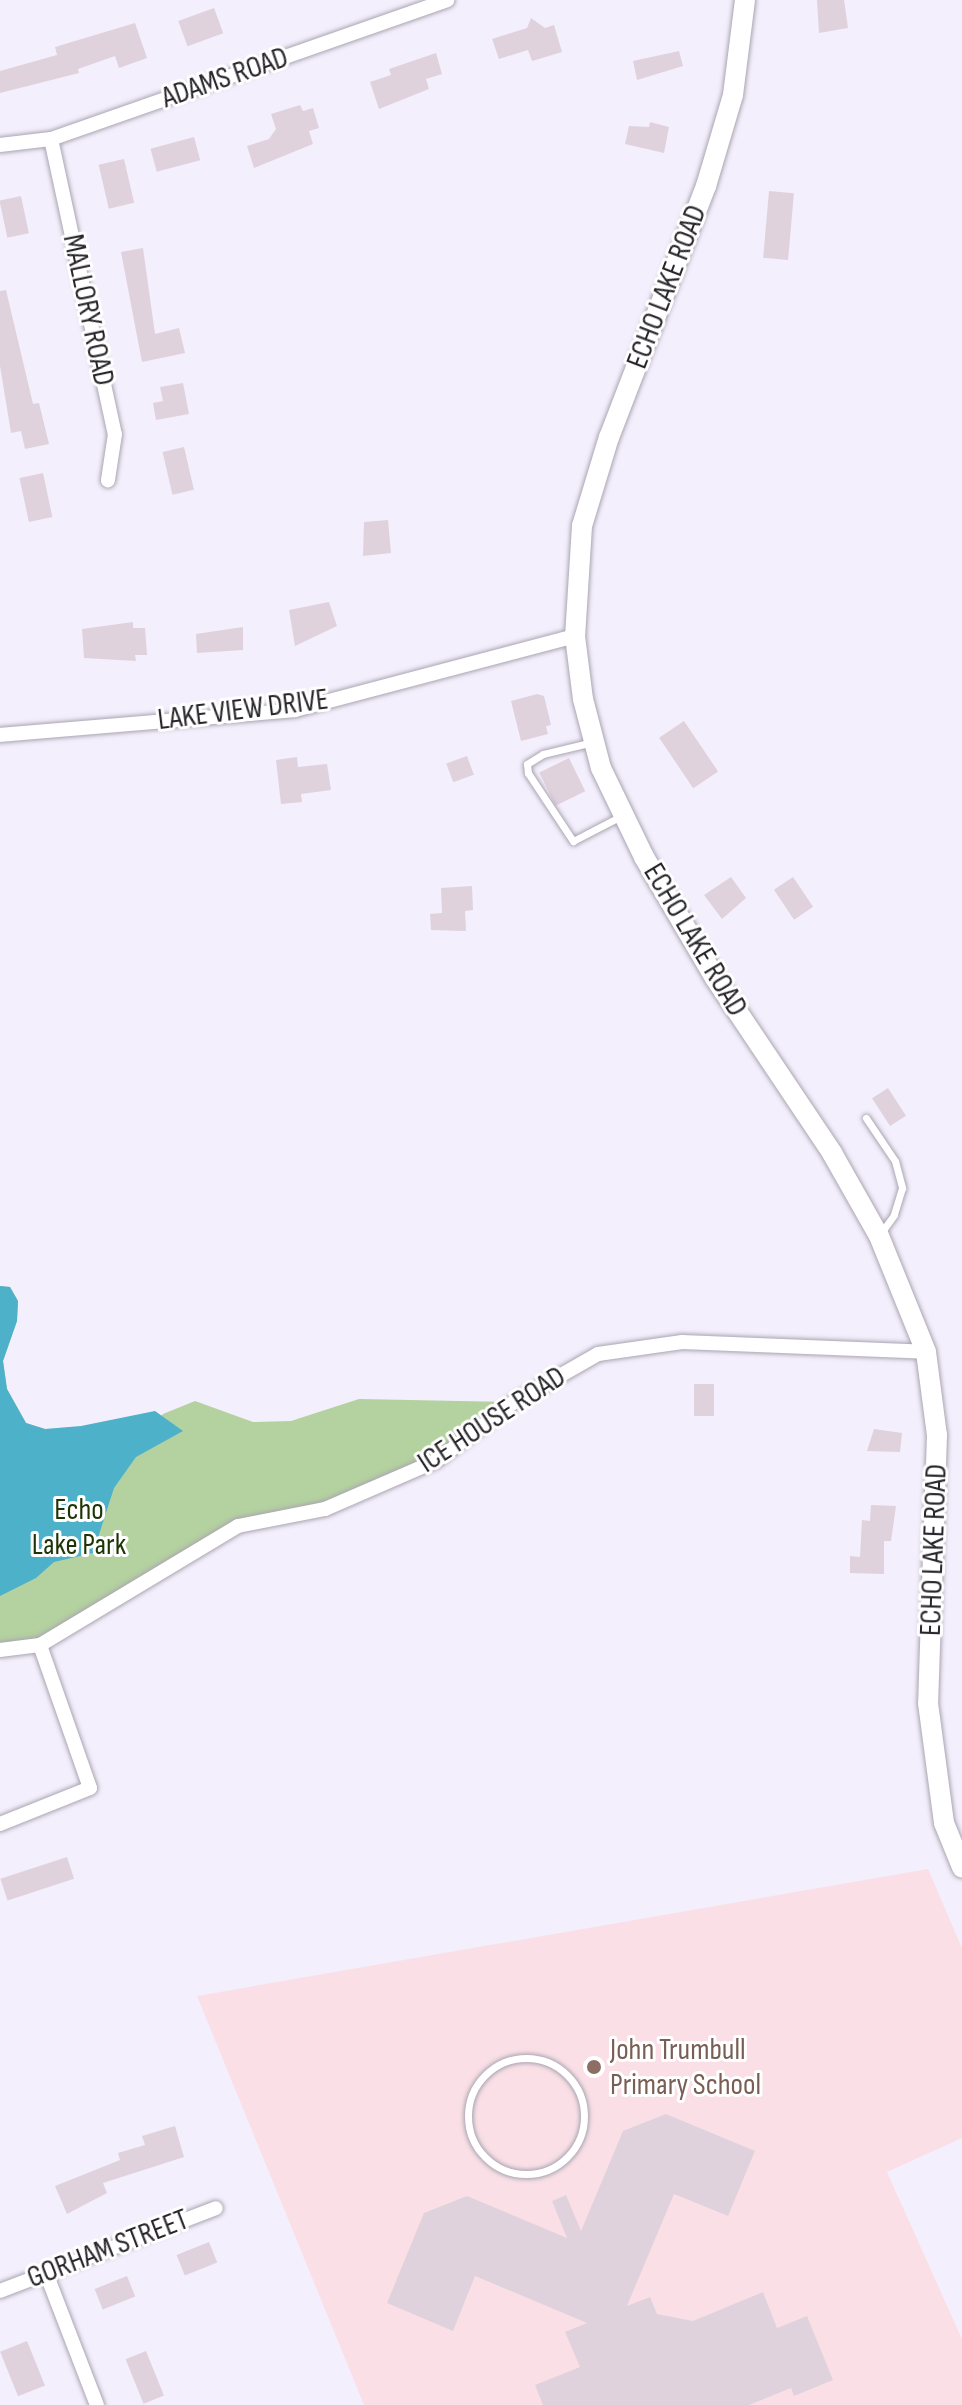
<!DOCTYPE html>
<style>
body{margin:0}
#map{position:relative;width:962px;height:2405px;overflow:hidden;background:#f4effc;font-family:"Sofia Sans Condensed",sans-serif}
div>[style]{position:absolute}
.education>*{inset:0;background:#fae0e6}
.green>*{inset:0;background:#b4d1a0}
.water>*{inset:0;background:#4cb1c9}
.building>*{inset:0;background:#dfd2dc;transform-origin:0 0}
.roads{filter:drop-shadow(0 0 2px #aaa5b2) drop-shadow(0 0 2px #aaa5b2)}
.service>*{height:7px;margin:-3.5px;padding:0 3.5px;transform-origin:3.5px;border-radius:3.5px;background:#fff}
.service>.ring{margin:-3.5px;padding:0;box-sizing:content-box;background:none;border:7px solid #fff;border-radius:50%}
.minor>*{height:14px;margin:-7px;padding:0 7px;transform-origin:7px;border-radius:7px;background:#fff}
.secondary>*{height:20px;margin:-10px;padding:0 10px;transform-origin:10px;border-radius:10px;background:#fff}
.dots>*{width:22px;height:22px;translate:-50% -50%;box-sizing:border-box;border:4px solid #fff;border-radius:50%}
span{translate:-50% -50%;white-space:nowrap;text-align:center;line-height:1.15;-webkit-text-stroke:6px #fff;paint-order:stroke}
.street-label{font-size:30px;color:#27252a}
.park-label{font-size:30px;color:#1d3505}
.education-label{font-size:30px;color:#785e54}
.left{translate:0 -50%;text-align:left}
</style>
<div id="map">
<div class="education">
<i style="clip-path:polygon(928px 1869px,962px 1948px,962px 2138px,887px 2172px,962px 2339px,962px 2405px,364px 2405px,197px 1996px)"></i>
</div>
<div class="green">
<i style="clip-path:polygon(0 1286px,10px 1287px,18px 1301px,17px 1321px,3px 1361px,7px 1389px,26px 1423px,45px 1429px,140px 1436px,163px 1414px,195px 1401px,253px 1422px,291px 1421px,359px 1399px,514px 1402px,436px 1461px,325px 1509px,237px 1526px,40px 1645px,0 1650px)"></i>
</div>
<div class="water">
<i style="clip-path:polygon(0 1286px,10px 1287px,18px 1301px,17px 1321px,3px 1361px,7px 1389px,26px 1423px,45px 1429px,81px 1426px,155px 1411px,183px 1431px,136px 1457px,114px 1488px,93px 1553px,54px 1562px,36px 1578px,0 1596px)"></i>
</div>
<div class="building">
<i style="clip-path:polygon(817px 0,844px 0,848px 28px,819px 33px)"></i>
<i style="left:214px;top:8px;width:27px;height:38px;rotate:70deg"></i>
<i style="clip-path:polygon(531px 18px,545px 28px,554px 25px,562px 52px,532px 61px,528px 50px,499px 59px,492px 39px,527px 28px)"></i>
<i style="clip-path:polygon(135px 23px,147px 58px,119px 68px,115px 56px,78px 69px,79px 73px,0 93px,0 71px,57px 55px,55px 47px)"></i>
<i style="clip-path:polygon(679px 51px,683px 66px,637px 80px,633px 61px)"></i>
<i style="clip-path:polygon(436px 53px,442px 74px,426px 79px,429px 89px,379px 109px,370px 82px,391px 75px,389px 69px)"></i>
<i style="clip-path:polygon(300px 105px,303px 111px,313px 108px,319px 128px,309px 131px,313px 144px,254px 168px,247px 146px,269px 139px,276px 129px,271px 114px)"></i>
<i style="clip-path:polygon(650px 122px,669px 127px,664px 153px,625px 144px,629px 126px,649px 127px)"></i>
<i style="left:194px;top:137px;width:24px;height:45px;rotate:75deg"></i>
<i style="left:124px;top:159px;width:45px;height:26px;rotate:77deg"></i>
<i style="left:769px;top:191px;width:25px;height:67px;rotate:5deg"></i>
<i style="left:21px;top:196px;width:38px;height:22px;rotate:78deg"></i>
<i style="clip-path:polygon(143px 248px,155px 334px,179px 328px,185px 353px,142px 362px,121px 252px)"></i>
<i style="clip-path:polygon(6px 290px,33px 404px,39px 403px,49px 444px,25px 449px,21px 431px,11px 433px,0 366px,0 291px)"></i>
<i style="clip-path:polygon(183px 383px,189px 414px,156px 420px,153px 403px,163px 401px,160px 387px)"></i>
<i style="left:184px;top:447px;width:44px;height:22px;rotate:77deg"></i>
<i style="left:43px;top:473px;width:45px;height:24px;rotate:78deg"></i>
<i style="clip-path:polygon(388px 520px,391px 553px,363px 556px,364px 522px)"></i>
<i style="clip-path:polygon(329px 602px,337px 626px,295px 646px,289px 610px)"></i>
<i style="clip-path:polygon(133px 622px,133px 628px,145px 628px,147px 655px,135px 655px,136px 661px,84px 658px,82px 629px)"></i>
<i style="clip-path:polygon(243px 627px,243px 650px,197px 653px,196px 634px)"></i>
<i style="clip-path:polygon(537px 694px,544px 696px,551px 725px,546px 726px,548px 734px,521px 741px,511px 701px)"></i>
<i style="left:684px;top:721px;width:61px;height:30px;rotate:56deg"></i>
<i style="left:467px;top:756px;width:20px;height:22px;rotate:70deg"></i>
<i style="clip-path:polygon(297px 757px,298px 767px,327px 764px,331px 790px,301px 794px,302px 802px,281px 804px,276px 760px)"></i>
<i style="left:569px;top:758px;width:37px;height:33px;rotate:64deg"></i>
<i style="clip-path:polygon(731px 877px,746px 898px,722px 919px,704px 895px)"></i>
<i style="left:793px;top:877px;width:36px;height:23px;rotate:56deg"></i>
<i style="clip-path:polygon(472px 886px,473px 910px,465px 911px,466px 931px,431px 930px,430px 914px,442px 913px,441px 888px)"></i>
<i style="left:888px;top:1088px;width:33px;height:19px;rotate:57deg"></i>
<i style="left:694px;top:1384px;width:20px;height:32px"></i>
<i style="clip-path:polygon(874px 1429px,902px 1433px,900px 1452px,867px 1451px)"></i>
<i style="clip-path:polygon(871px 1505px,896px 1506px,891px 1541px,884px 1541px,884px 1574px,850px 1573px,850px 1556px,860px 1557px,862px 1520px,870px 1521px)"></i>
<i style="left:67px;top:1857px;width:23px;height:70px;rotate:72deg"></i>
<i style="clip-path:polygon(666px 2114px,755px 2151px,728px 2216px,674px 2194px,627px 2306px,650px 2297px,657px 2314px,693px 2321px,763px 2292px,777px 2328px,807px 2316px,833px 2380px,794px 2396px,791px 2388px,749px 2405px,543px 2405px,535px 2385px,580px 2367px,565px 2332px,587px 2323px,475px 2276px,453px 2331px,387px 2303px,424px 2213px,467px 2196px,567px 2238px,552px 2201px,566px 2195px,581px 2231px,623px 2131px)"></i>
<i style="clip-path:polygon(175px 2126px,184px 2157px,103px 2183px,107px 2193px,67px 2214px,55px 2186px,120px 2160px,118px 2153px,145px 2145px,142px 2136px)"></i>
<i style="left:209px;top:2242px;width:22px;height:35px;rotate:68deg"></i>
<i style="left:127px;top:2276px;width:22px;height:35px;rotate:68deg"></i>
<i style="left:27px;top:2341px;width:48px;height:29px;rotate:68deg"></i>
<i style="left:146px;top:2351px;width:48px;height:22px;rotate:68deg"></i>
</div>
<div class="roads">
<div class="service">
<i style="left:593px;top:742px;width:51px;rotate:166.5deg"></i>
<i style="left:543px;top:754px;width:19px;rotate:148deg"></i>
<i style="left:527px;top:764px;width:9px;rotate:84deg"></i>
<i style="left:528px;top:773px;width:82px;rotate:56.5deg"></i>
<i style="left:573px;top:841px;width:54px;rotate:-27.5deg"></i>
<i style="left:866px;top:1118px;width:52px;rotate:56deg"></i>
<i style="left:895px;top:1161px;width:28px;rotate:75deg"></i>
<i style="left:902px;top:1188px;width:28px;rotate:107deg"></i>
<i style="left:894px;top:1215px;width:24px;rotate:126deg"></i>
<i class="ring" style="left:468px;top:2058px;width:109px;height:109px"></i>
</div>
<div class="minor">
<i style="left:51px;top:139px;width:302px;rotate:77.8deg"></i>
<i style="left:115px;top:434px;width:47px;rotate:98.7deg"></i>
<i style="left:0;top:145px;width:51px;rotate:-6.7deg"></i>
<i style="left:51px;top:139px;width:420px;rotate:-19.3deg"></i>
<i style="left:0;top:735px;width:296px;rotate:-4.8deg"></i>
<i style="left:295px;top:710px;width:290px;rotate:-14.8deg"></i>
<i style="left:0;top:1650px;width:40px;rotate:-7.1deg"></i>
<i style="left:40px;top:1645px;width:231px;rotate:-31deg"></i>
<i style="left:238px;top:1526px;width:89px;rotate:-11.1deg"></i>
<i style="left:325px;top:1509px;width:121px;rotate:-23.4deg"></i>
<i style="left:436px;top:1461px;width:98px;rotate:-37.1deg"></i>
<i style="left:514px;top:1402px;width:97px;rotate:-29.7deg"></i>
<i style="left:598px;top:1354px;width:85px;rotate:-8.1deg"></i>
<i style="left:682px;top:1342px;width:244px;rotate:2.3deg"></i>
<i style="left:0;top:1824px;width:97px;rotate:-21.8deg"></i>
<i style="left:90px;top:1788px;width:151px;rotate:-109.3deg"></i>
<i style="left:46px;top:2273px;width:142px;rotate:68.9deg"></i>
<i style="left:0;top:2291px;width:231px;rotate:-21deg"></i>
</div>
<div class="secondary">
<i style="left:745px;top:0;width:96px;rotate:97.2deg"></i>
<i style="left:733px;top:95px;width:95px;rotate:106.5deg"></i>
<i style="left:706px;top:186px;width:269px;rotate:111.1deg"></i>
<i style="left:609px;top:437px;width:93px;rotate:106.9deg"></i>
<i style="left:582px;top:526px;width:110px;rotate:93.6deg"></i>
<i style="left:575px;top:636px;width:64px;rotate:82.8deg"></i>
<i style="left:583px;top:699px;width:71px;rotate:75.4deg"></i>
<i style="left:601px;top:768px;width:99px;rotate:64.2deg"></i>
<i style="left:644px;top:857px;width:140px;rotate:59.6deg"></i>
<i style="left:715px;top:978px;width:211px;rotate:56.2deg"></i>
<i style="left:832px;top:1153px;width:95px;rotate:60.5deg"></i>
<i style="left:879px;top:1236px;width:125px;rotate:67.9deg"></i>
<i style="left:926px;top:1352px;width:84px;rotate:82.5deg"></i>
<i style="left:937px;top:1435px;width:268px;rotate:91.9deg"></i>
<i style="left:928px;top:1703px;width:121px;rotate:82.4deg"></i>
<i style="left:944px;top:1823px;width:48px;rotate:67.8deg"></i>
</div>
</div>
<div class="dots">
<i style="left:594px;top:2067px;background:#8d6e63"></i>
</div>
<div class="street-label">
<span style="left:225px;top:78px;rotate:-19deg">ADAMS ROAD</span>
<span style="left:667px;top:287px;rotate:-69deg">ECHO LAKE ROAD</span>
<span style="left:88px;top:310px;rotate:78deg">MALLORY ROAD</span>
<span style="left:243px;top:710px;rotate:-7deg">LAKE VIEW DRIVE</span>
<span style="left:695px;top:940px;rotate:59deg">ECHO LAKE ROAD</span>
<span style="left:492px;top:1420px;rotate:-33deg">ICE HOUSE ROAD</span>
<span style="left:934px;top:1550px;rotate:-88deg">ECHO LAKE ROAD</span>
<span style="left:108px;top:2249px;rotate:-21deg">GORHAM STREET</span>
</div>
<div class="park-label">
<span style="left:79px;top:1527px">Echo<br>Lake Park</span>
</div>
<div class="education-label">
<span class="left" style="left:610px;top:2067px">John Trumbull<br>Primary School</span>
</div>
</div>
